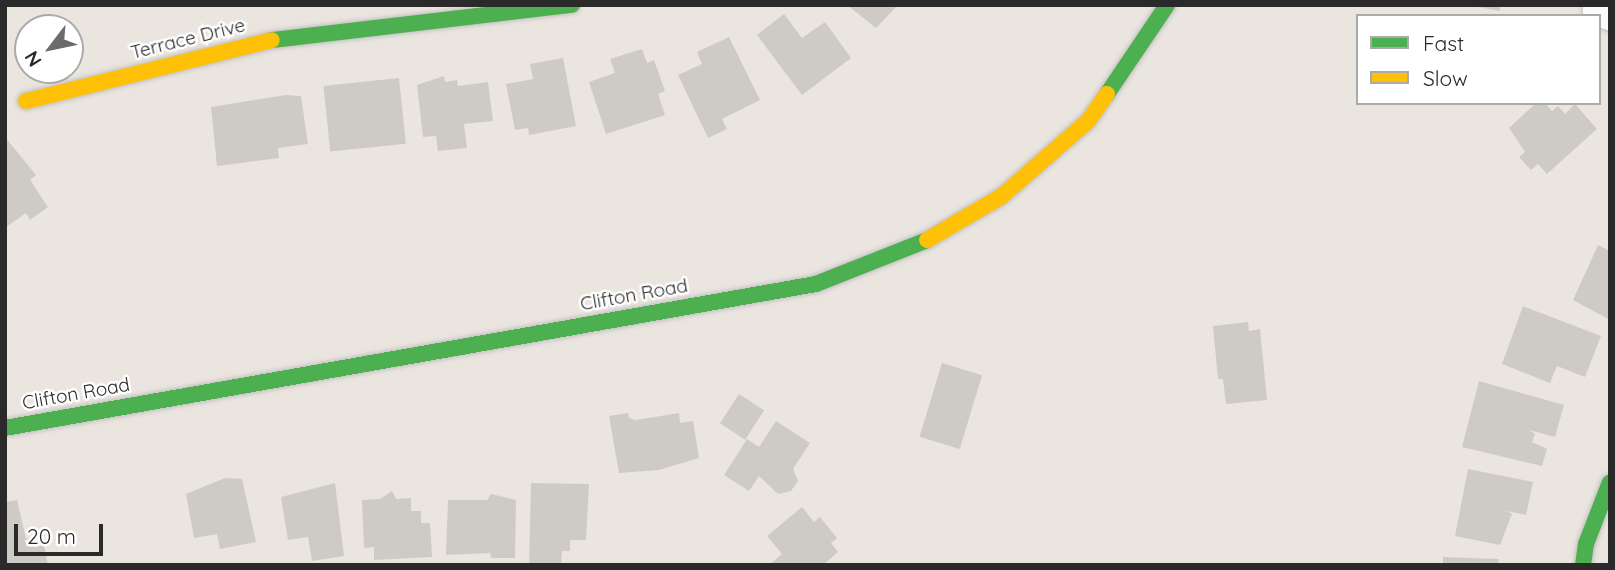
<!DOCTYPE html>
<style>
body{margin:0}
#map{position:relative;width:1615px;height:570px;overflow:hidden;background:#eae5df;font-family:Quicksand,sans-serif}
div>[style]{position:absolute}
.building>*{inset:0;background:#cecbc6;transform-origin:0 0}
.roads{filter:drop-shadow(0 0 2px #c3c1c1) drop-shadow(0 0 2px #c3c1c1)}
.street>*{height:30px;margin:-15px;padding:0 15px;transform-origin:15px;border-radius:15px;background:#fcfbfa}
.fast>*{height:16px;margin:-8px;padding:0 8px;transform-origin:8px;border-radius:8px;background:#4caf50}
.slow>*{height:16px;margin:-8px;padding:0 8px;transform-origin:8px;border-radius:8px;background:#ffc107}
span{translate:-50% -50%;white-space:nowrap;text-align:center;line-height:1.15;-webkit-text-stroke:5px #fff;paint-order:stroke}
.street-label{font-size:19px;color:#2a2a2a}
.frame{position:absolute;inset:0;border:7px solid #2a2a2a;pointer-events:none}
.legend{position:absolute;left:1356px;top:14px;width:245px;height:91px;box-sizing:border-box;background:#fff;border:2px solid #aaa;margin:0;padding:9px 12px;list-style:none;font-size:21px;color:#2a2a2a}
.legend li{display:flex;align-items:center;gap:14px;height:35px}
.legend b{width:35px;border:2px solid #aaa}
.north{position:absolute;left:14px;top:14px;width:70px;height:70px;box-sizing:border-box;background:#fff;border:2px solid #aaa;border-radius:50%;rotate:238deg;font-size:19px;font-weight:700;line-height:28px;text-align:center;color:#2a2a2a}
.north::after{content:'';display:block;margin:auto;width:24px;height:32px;background:#6d6b69;clip-path:polygon(50% 0,100% 100%,50% 72%,0 100%)}
.scale{position:absolute;left:14px;top:524px;width:89px;height:32px;box-sizing:border-box;border:4px solid #2a2a2a;border-top:0;padding-left:9px;font-size:21px;line-height:24px;white-space:nowrap;color:#2a2a2a;-webkit-text-stroke:5px #fff;paint-order:stroke}
</style>
<div id="map">
<div class="building">
<i style="clip-path:polygon(847px 5px,898px 5px,876px 28px)"></i>
<i style="clip-path:polygon(1467px 5px,1500px 5px,1500px 11px)"></i>
<i style="clip-path:polygon(784px 14px,802px 38px,825px 22px,851px 58px,802px 95px,757px 35px)"></i>
<i style="clip-path:polygon(729px 37px,760px 100px,722px 119px,727px 129px,708px 138px,678px 75px,702px 64px,697px 52px)"></i>
<i style="clip-path:polygon(642px 49px,647px 63px,654px 60px,665px 91px,658px 94px,665px 115px,606px 134px,589px 82px,615px 73px,610px 59px)"></i>
<i style="clip-path:polygon(563px 58px,576px 126px,529px 135px,528px 128px,515px 130px,506px 84px,533px 79px,530px 64px)"></i>
<i style="clip-path:polygon(444px 76px,445px 82px,457px 80px,458px 86px,488px 82px,493px 121px,464px 124px,467px 148px,438px 151px,436px 136px,423px 137px,417px 85px)"></i>
<i style="left:399px;top:78px;width:66px;height:76px;rotate:84deg"></i>
<i style="clip-path:polygon(286px 95px,301px 96px,308px 144px,278px 148px,279px 158px,217px 166px,211px 107px)"></i>
<i style="clip-path:polygon(1536px 103px,1545px 103px,1552px 111px,1558px 106px,1565px 114px,1575px 104px,1597px 129px,1547px 174px,1538px 164px,1531px 170px,1519px 157px,1525px 152px,1509px 128px)"></i>
<i style="clip-path:polygon(5px 137px,36px 175px,30px 180px,48px 207px,30px 220px,26px 213px,5px 228px)"></i>
<i style="clip-path:polygon(1598px 245px,1610px 251px,1610px 320px,1573px 300px)"></i>
<i style="clip-path:polygon(1523px 306px,1601px 336px,1585px 377px,1557px 366px,1550px 383px,1502px 364px)"></i>
<i style="clip-path:polygon(1248px 322px,1249px 331px,1260px 329px,1267px 400px,1226px 404px,1223px 379px,1218px 379px,1213px 326px)"></i>
<i style="left:942px;top:363px;width:42px;height:77px;rotate:17deg"></i>
<i style="clip-path:polygon(1479px 381px,1564px 405px,1555px 437px,1529px 430px,1535px 434px,1532px 442px,1547px 449px,1542px 466px,1462px 447px)"></i>
<i style="left:739px;top:394px;width:30px;height:35px;rotate:33deg"></i>
<i style="clip-path:polygon(628px 413px,629px 418px,636px 420px,679px 413px,680px 423px,693px 421px,699px 458px,659px 470px,619px 473px,609px 416px)"></i>
<i style="clip-path:polygon(776px 421px,810px 443px,793px 469px,798px 481px,791px 491px,778px 494px,759px 476px,749px 491px,724px 475px,747px 439px,759px 447px)"></i>
<i style="clip-path:polygon(1468px 469px,1533px 482px,1526px 515px,1507px 511px,1512px 514px,1500px 545px,1455px 536px)"></i>
<i style="clip-path:polygon(225px 478px,242px 479px,256px 542px,220px 549px,217px 534px,194px 538px,186px 494px)"></i>
<i style="clip-path:polygon(335px 483px,344px 556px,312px 561px,308px 537px,288px 540px,281px 497px)"></i>
<i style="clip-path:polygon(531px 483px,589px 484px,586px 540px,570px 540px,570px 551px,562px 551px,561px 565px,529px 565px)"></i>
<i style="clip-path:polygon(392px 491px,396px 499px,411px 498px,411px 511px,421px 511px,421px 523px,430px 523px,432px 557px,374px 560px,374px 547px,364px 548px,362px 500px,380px 499px)"></i>
<i style="clip-path:polygon(491px 494px,516px 500px,515px 558px,491px 558px,490px 553px,446px 555px,448px 500px,487px 500px)"></i>
<i style="clip-path:polygon(17px 500px,26px 539px,32px 538px,34px 547px,44px 545px,48px 565px,5px 565px,5px 502px)"></i>
<i style="clip-path:polygon(802px 507px,814px 522px,820px 517px,837px 538px,831px 543px,838px 552px,823px 565px,769px 565px,782px 554px,767px 536px)"></i>
<i style="clip-path:polygon(1443px 557px,1499px 559px,1498px 565px,1443px 565px)"></i>
</div>
<div class="roads">
<div class="street">
<i style="left:1600px;top:5px;width:5px;rotate:112deg"></i>
<i style="left:1598px;top:10px;width:13px;rotate:23deg"></i>
</div>
<div class="fast">
<i style="left:272px;top:40px;width:302px;rotate:-6.7deg"></i>
<i style="left:1107px;top:94px;width:107px;rotate:-56deg"></i>
<i style="left:5px;top:428px;width:824px;rotate:-10.07deg"></i>
<i style="left:816px;top:284px;width:119px;rotate:-21.6deg"></i>
<i style="left:1583px;top:565px;width:21px;rotate:-82deg"></i>
<i style="left:1586px;top:544px;width:66px;rotate:-68.8deg"></i>
</div>
<div class="slow">
<i style="left:26px;top:101px;width:253px;rotate:-13.9deg"></i>
<i style="left:927px;top:240px;width:87px;rotate:-30.4deg"></i>
<i style="left:1002px;top:196px;width:114px;rotate:-41.1deg"></i>
<i style="left:1088px;top:121px;width:33px;rotate:-55deg"></i>
</div>
</div>
<div class="street-label">
<span style="left:188px;top:39px;rotate:-14deg">Terrace Drive</span>
<span style="left:634px;top:295px;rotate:-10deg">Clifton Road</span>
<span style="left:76px;top:394px;rotate:-10deg">Clifton Road</span>
</div>
<div class="frame"></div>
<ul class="legend">
<li><b style="height:9px;background:#4caf50"></b>Fast</li>
<li><b style="height:9px;background:#ffc107"></b>Slow</li>
</ul>
<div class="north">N</div>
<div class="scale">20 m</div>
</div>
